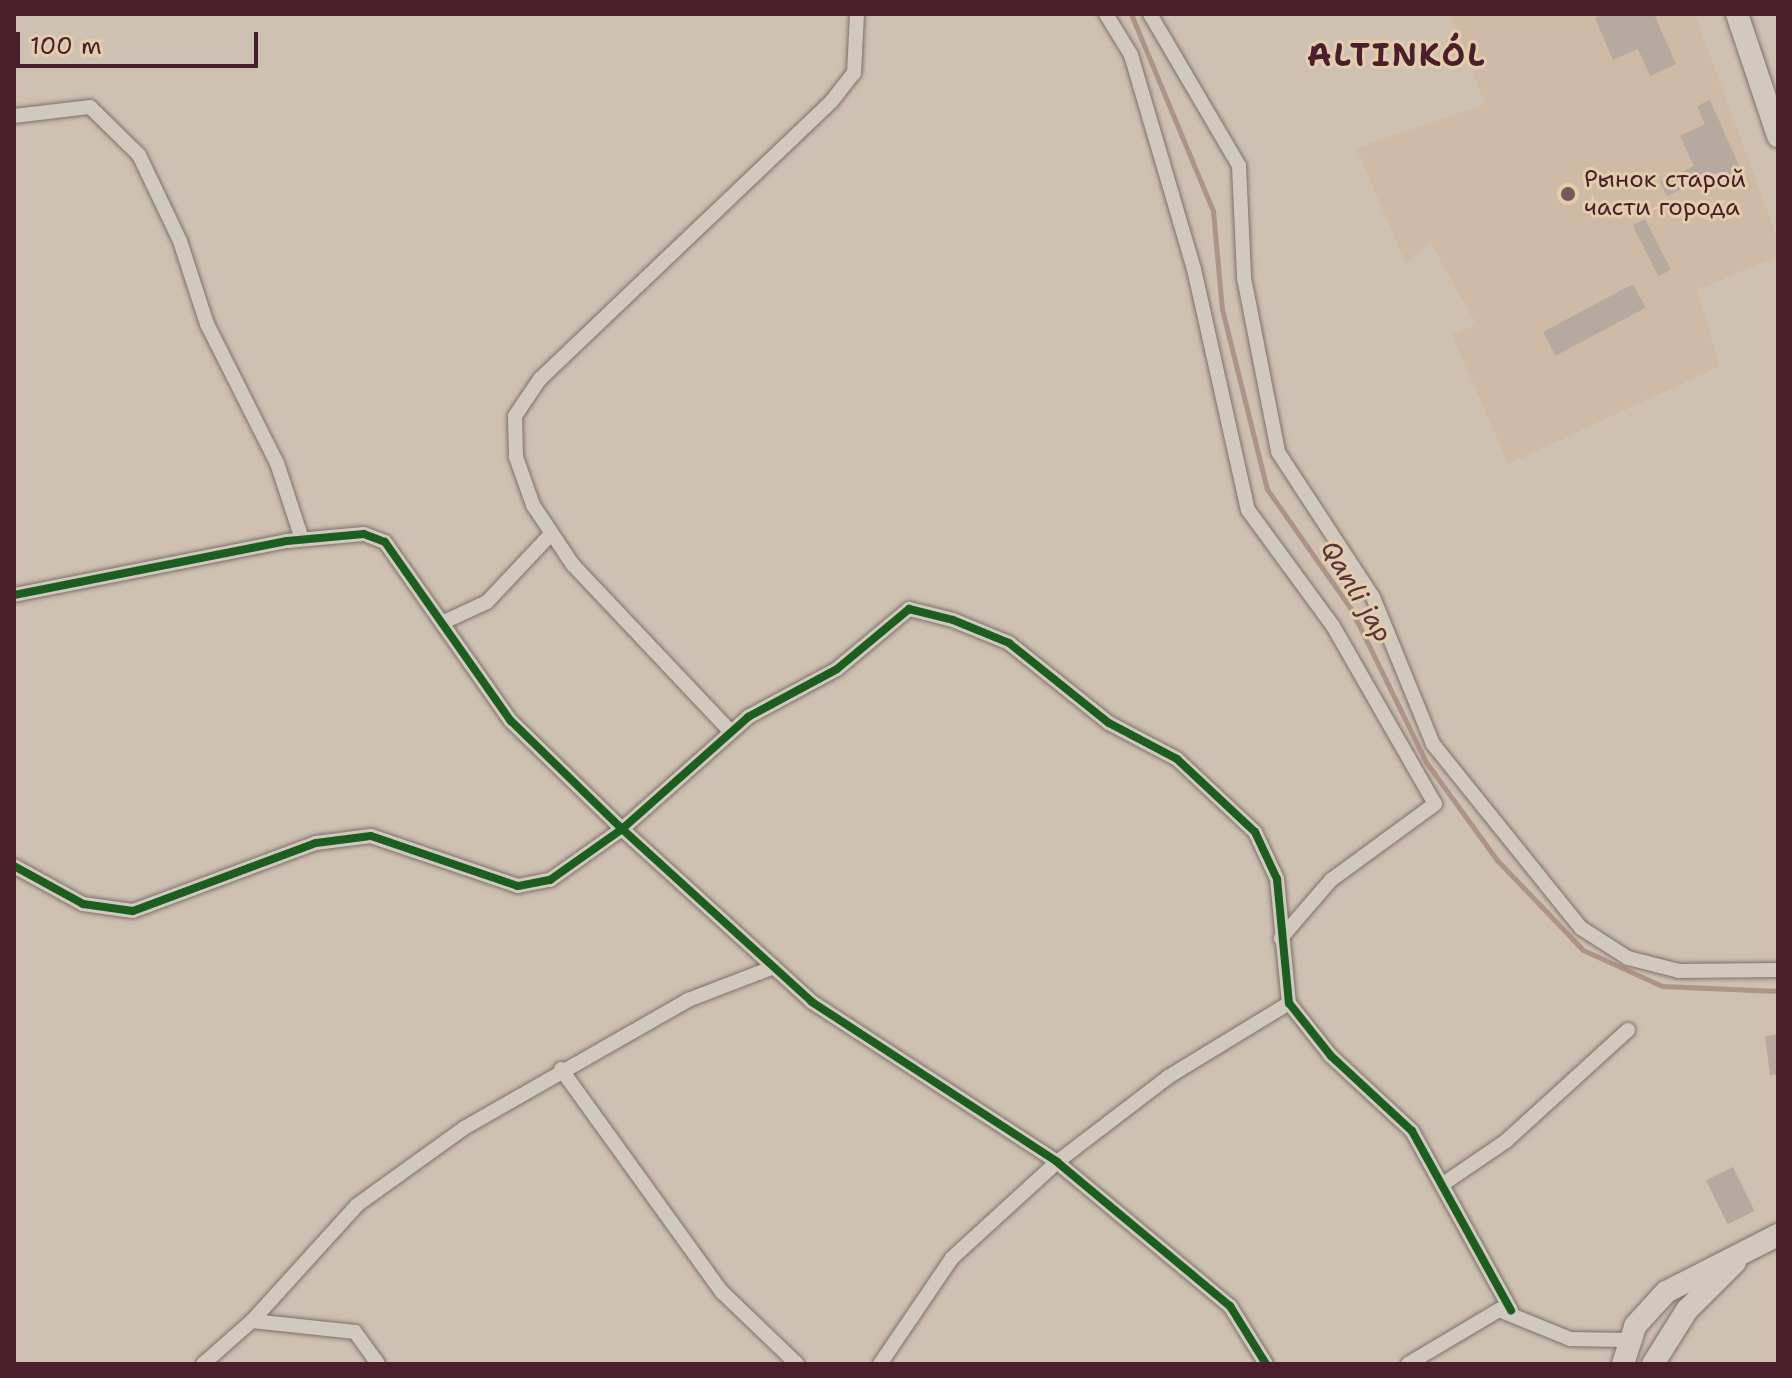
<!DOCTYPE html>
<meta charset="utf-8">
<style>
body{margin:0}
#map{position:relative;width:1792px;height:1378px;overflow:hidden;background:#cec1b2;font-family:"Shantell Sans",sans-serif}
div>[style]{position:absolute}
.built>*{inset:0;background:#cfbaa5}
.stream>*{height:5px;margin:-2.5px;padding:0 2.5px;transform-origin:2.5px;border-radius:2.5px;background:#ae9487}
.building>*{inset:0;background:#b6aaa0;transform-origin:0 0}
.roads{filter:drop-shadow(0 0 2px #7e706b) drop-shadow(0 0 2px #7e706b)}
.minor>*{height:14px;margin:-7px;padding:0 7px;transform-origin:7px;border-radius:7px;background:#d1c9bd}
.secondary>*{height:22px;margin:-11px;padding:0 11px;transform-origin:11px;border-radius:11px;background:#d1c9bd}
.cycleway>*{height:8px;margin:-4px;padding:0 4px;transform-origin:4px;border-radius:4px;background:#1b5e20}
.dots>*{width:22px;height:22px;translate:-50% -50%;box-sizing:border-box;border:4px solid #e4cdad;border-radius:50%}
span{translate:-50% -50%;white-space:nowrap;text-align:center;line-height:1.15;-webkit-text-stroke:6px #e4cdad;paint-order:stroke}
.poi-label{font-size:24px;color:#4a1f2b}
.left{translate:0 -50%;text-align:left}
.water-label{font-size:26px;color:#5b333a;font-style:italic}
.district-label{font-size:32px;color:#4a1f2b;font-weight:700;letter-spacing:2px}
.frame{position:absolute;inset:0;border:16px solid #4a1f2b;pointer-events:none}
.scale{position:absolute;left:16px;top:32px;width:242px;height:36px;box-sizing:border-box;border:4px solid #4a1f2b;border-top:0;padding-left:10px;font-size:24px;line-height:28px;white-space:nowrap;color:#4a1f2b;-webkit-text-stroke:6px #e4cdad;paint-order:stroke}
</style>
<div id="map">
<div class="built">
<i style="clip-path:polygon(1450px 14px,1695px 14px,1778px 240px,1778px 256px,1697px 290px,1720px 366px,1508px 464px,1452px 335px,1476px 324px,1430px 242px,1406px 264px,1356px 148px,1485px 104px)"></i>
</div>
<div class="stream">
<i style="left:1131px;top:14px;width:213px;rotate:67.4deg"></i>
<i style="left:1213px;top:211px;width:98px;rotate:84.8deg"></i>
<i style="left:1222px;top:309px;width:186px;rotate:76deg"></i>
<i style="left:1267px;top:489px;width:146px;rotate:55deg"></i>
<i style="left:1351px;top:609px;width:170px;rotate:63.9deg"></i>
<i style="left:1426px;top:762px;width:121px;rotate:54.1deg"></i>
<i style="left:1497px;top:860px;width:124px;rotate:46.3deg"></i>
<i style="left:1583px;top:950px;width:87px;rotate:24.5deg"></i>
<i style="left:1662px;top:986px;width:116px;rotate:2.5deg"></i>
</div>
<div class="building">
<i style="clip-path:polygon(1604px 14px,1654px 14px,1676px 64px,1650px 76px,1638px 49px,1613px 60px,1595px 18px)"></i>
<i style="clip-path:polygon(1710px 100px,1744px 177px,1724px 187px,1717px 173px,1667px 196px,1660px 182px,1694px 166px,1680px 136px,1705px 124px,1697px 106px)"></i>
<i style="left:1645px;top:219px;width:57px;height:14px;rotate:63deg"></i>
<i style="left:1633px;top:284px;width:27px;height:102px;rotate:62deg"></i>
<i style="clip-path:polygon(1778px 1034px,1778px 1074px,1770px 1075px,1765px 1036px)"></i>
<i style="left:1733px;top:1167px;width:49px;height:30px;rotate:64deg"></i>
</div>
<div class="roads">
<div class="minor">
<i style="left:1106px;top:14px;width:48px;rotate:58.6deg"></i>
<i style="left:1131px;top:55px;width:223px;rotate:73.6deg"></i>
<i style="left:1194px;top:269px;width:247px;rotate:77.4deg"></i>
<i style="left:1248px;top:510px;width:144px;rotate:53.8deg"></i>
<i style="left:1333px;top:626px;width:205px;rotate:60.2deg"></i>
<i style="left:1435px;top:804px;width:129px;rotate:143.8deg"></i>
<i style="left:1331px;top:880px;width:77px;rotate:130.8deg"></i>
<i style="left:1150px;top:14px;width:176px;rotate:59.6deg"></i>
<i style="left:1239px;top:166px;width:112px;rotate:87.4deg"></i>
<i style="left:1244px;top:278px;width:177px;rotate:78.9deg"></i>
<i style="left:1278px;top:452px;width:173px;rotate:56.8deg"></i>
<i style="left:1373px;top:597px;width:159px;rotate:67.8deg"></i>
<i style="left:1433px;top:744px;width:236px;rotate:51.2deg"></i>
<i style="left:1581px;top:928px;width:56px;rotate:32.6deg"></i>
<i style="left:1628px;top:958px;width:53px;rotate:14.3deg"></i>
<i style="left:1679px;top:971px;width:99px;rotate:-0.6deg"></i>
<i style="left:14px;top:116px;width:77px;rotate:-6.8deg"></i>
<i style="left:90px;top:107px;width:69px;rotate:44.4deg"></i>
<i style="left:139px;top:155px;width:95px;rotate:64.5deg"></i>
<i style="left:180px;top:241px;width:87px;rotate:72deg"></i>
<i style="left:207px;top:324px;width:156px;rotate:63.3deg"></i>
<i style="left:277px;top:463px;width:80px;rotate:71.8deg"></i>
<i style="left:14px;top:595px;width:278px;rotate:-11.2deg"></i>
<i style="left:287px;top:541px;width:77px;rotate:-5.2deg"></i>
<i style="left:364px;top:534px;width:22px;rotate:21deg"></i>
<i style="left:385px;top:542px;width:219px;rotate:54.9deg"></i>
<i style="left:511px;top:721px;width:155px;rotate:44.2deg"></i>
<i style="left:622px;top:829px;width:257px;rotate:42.3deg"></i>
<i style="left:812px;top:1002px;width:293px;rotate:33.1deg"></i>
<i style="left:1057px;top:1162px;width:225px;rotate:39.8deg"></i>
<i style="left:1230px;top:1306px;width:68px;rotate:58.2deg"></i>
<i style="left:446px;top:621px;width:45px;rotate:-24.9deg"></i>
<i style="left:487px;top:602px;width:93px;rotate:-46.7deg"></i>
<i style="left:731px;top:732px;width:230px;rotate:-133.4deg"></i>
<i style="left:573px;top:565px;width:72px;rotate:-123.7deg"></i>
<i style="left:533px;top:505px;width:51px;rotate:-109.5deg"></i>
<i style="left:516px;top:457px;width:41px;rotate:-91.4deg"></i>
<i style="left:515px;top:416px;width:45px;rotate:-56deg"></i>
<i style="left:540px;top:379px;width:402px;rotate:-43.6deg"></i>
<i style="left:831px;top:102px;width:37px;rotate:-52deg"></i>
<i style="left:854px;top:73px;width:59px;rotate:-87.1deg"></i>
<i style="left:14px;top:866px;width:79px;rotate:28.8deg"></i>
<i style="left:83px;top:904px;width:50px;rotate:8deg"></i>
<i style="left:133px;top:911px;width:195px;rotate:-20.4deg"></i>
<i style="left:316px;top:843px;width:55px;rotate:-7.3deg"></i>
<i style="left:371px;top:836px;width:155px;rotate:18.8deg"></i>
<i style="left:518px;top:886px;width:33px;rotate:-11deg"></i>
<i style="left:550px;top:880px;width:88px;rotate:-35.3deg"></i>
<i style="left:622px;top:829px;width:169px;rotate:-41.6deg"></i>
<i style="left:748px;top:717px;width:101px;rotate:-28.3deg"></i>
<i style="left:837px;top:669px;width:94px;rotate:-39.8deg"></i>
<i style="left:909px;top:609px;width:45px;rotate:14deg"></i>
<i style="left:953px;top:620px;width:61px;rotate:22.3deg"></i>
<i style="left:1009px;top:643px;width:128px;rotate:38.7deg"></i>
<i style="left:1109px;top:723px;width:77px;rotate:27.9deg"></i>
<i style="left:1177px;top:759px;width:107px;rotate:43.1deg"></i>
<i style="left:1255px;top:832px;width:52px;rotate:64.9deg"></i>
<i style="left:1277px;top:879px;width:125px;rotate:84.5deg"></i>
<i style="left:1289px;top:1003px;width:68px;rotate:51.6deg"></i>
<i style="left:1331px;top:1056px;width:110px;rotate:42.8deg"></i>
<i style="left:1412px;top:1131px;width:205px;rotate:61.1deg"></i>
<i style="left:561px;top:1069px;width:275px;rotate:54.2deg"></i>
<i style="left:722px;top:1292px;width:104px;rotate:43.8deg"></i>
<i style="left:1446px;top:1182px;width:73px;rotate:-34.3deg"></i>
<i style="left:1506px;top:1141px;width:165px;rotate:-42.3deg"></i>
<i style="left:252px;top:1321px;width:104px;rotate:6.1deg"></i>
<i style="left:355px;top:1332px;width:39px;rotate:54deg"></i>
<i style="left:203px;top:1364px;width:65px;rotate:-41.3deg"></i>
<i style="left:252px;top:1321px;width:156px;rotate:-47.8deg"></i>
<i style="left:357px;top:1205px;width:132px;rotate:-35.7deg"></i>
<i style="left:464px;top:1128px;width:258px;rotate:-29.7deg"></i>
<i style="left:688px;top:1000px;width:92px;rotate:-21deg"></i>
<i style="left:880px;top:1364px;width:128px;rotate:-55.8deg"></i>
<i style="left:952px;top:1258px;width:142px;rotate:-42.4deg"></i>
<i style="left:1057px;top:1162px;width:140px;rotate:-37.4deg"></i>
<i style="left:1168px;top:1077px;width:142px;rotate:-31.4deg"></i>
<i style="left:1408px;top:1364px;width:106px;rotate:-30.7deg"></i>
<i style="left:1499px;top:1310px;width:77px;rotate:22.2deg"></i>
<i style="left:1570px;top:1339px;width:58px;rotate:1deg"></i>
</div>
<div class="secondary">
<i style="left:1737px;top:14px;width:129px;rotate:71.4deg"></i>
<i style="left:1623px;top:1364px;width:40px;rotate:-72deg"></i>
<i style="left:1635px;top:1326px;width:46px;rotate:-47.6deg"></i>
<i style="left:1666px;top:1292px;width:126px;rotate:-27deg"></i>
<i style="left:1653px;top:1364px;width:64px;rotate:-57.8deg"></i>
<i style="left:1687px;top:1310px;width:68px;rotate:-45deg"></i>
</div>
</div>
<div class="cycleway">
<i style="left:14px;top:595px;width:278px;rotate:-11.2deg"></i>
<i style="left:287px;top:541px;width:77px;rotate:-5.2deg"></i>
<i style="left:364px;top:534px;width:22px;rotate:21deg"></i>
<i style="left:385px;top:542px;width:219px;rotate:54.9deg"></i>
<i style="left:511px;top:721px;width:155px;rotate:44.2deg"></i>
<i style="left:622px;top:829px;width:257px;rotate:42.3deg"></i>
<i style="left:812px;top:1002px;width:293px;rotate:33.1deg"></i>
<i style="left:1057px;top:1162px;width:225px;rotate:39.8deg"></i>
<i style="left:1230px;top:1306px;width:68px;rotate:58.2deg"></i>
<i style="left:14px;top:866px;width:79px;rotate:28.8deg"></i>
<i style="left:83px;top:904px;width:50px;rotate:8deg"></i>
<i style="left:133px;top:911px;width:195px;rotate:-20.4deg"></i>
<i style="left:316px;top:843px;width:55px;rotate:-7.3deg"></i>
<i style="left:371px;top:836px;width:155px;rotate:18.8deg"></i>
<i style="left:518px;top:886px;width:33px;rotate:-11deg"></i>
<i style="left:550px;top:880px;width:88px;rotate:-35.3deg"></i>
<i style="left:622px;top:829px;width:169px;rotate:-41.6deg"></i>
<i style="left:748px;top:717px;width:101px;rotate:-28.3deg"></i>
<i style="left:837px;top:669px;width:94px;rotate:-39.8deg"></i>
<i style="left:909px;top:609px;width:45px;rotate:14deg"></i>
<i style="left:953px;top:620px;width:61px;rotate:22.3deg"></i>
<i style="left:1009px;top:643px;width:128px;rotate:38.7deg"></i>
<i style="left:1109px;top:723px;width:77px;rotate:27.9deg"></i>
<i style="left:1177px;top:759px;width:107px;rotate:43.1deg"></i>
<i style="left:1255px;top:832px;width:52px;rotate:64.9deg"></i>
<i style="left:1277px;top:879px;width:125px;rotate:84.5deg"></i>
<i style="left:1289px;top:1003px;width:68px;rotate:51.6deg"></i>
<i style="left:1331px;top:1056px;width:110px;rotate:42.8deg"></i>
<i style="left:1412px;top:1131px;width:205px;rotate:61.1deg"></i>
</div>
<div class="dots">
<i style="left:1568px;top:194px;background:#78585a"></i>
</div>
<div class="poi-label">
<span class="left" style="left:1584px;top:194px">Рынок старой<br>части города</span>
</div>
<div class="water-label">
<span style="left:1357px;top:591px;rotate:59deg">Qanli jap</span>
</div>
<div class="district-label">
<span style="left:1397px;top:55px">ALTINKÓL</span>
</div>
<div class="frame"></div>
<div class="scale">100 m</div>
</div>
